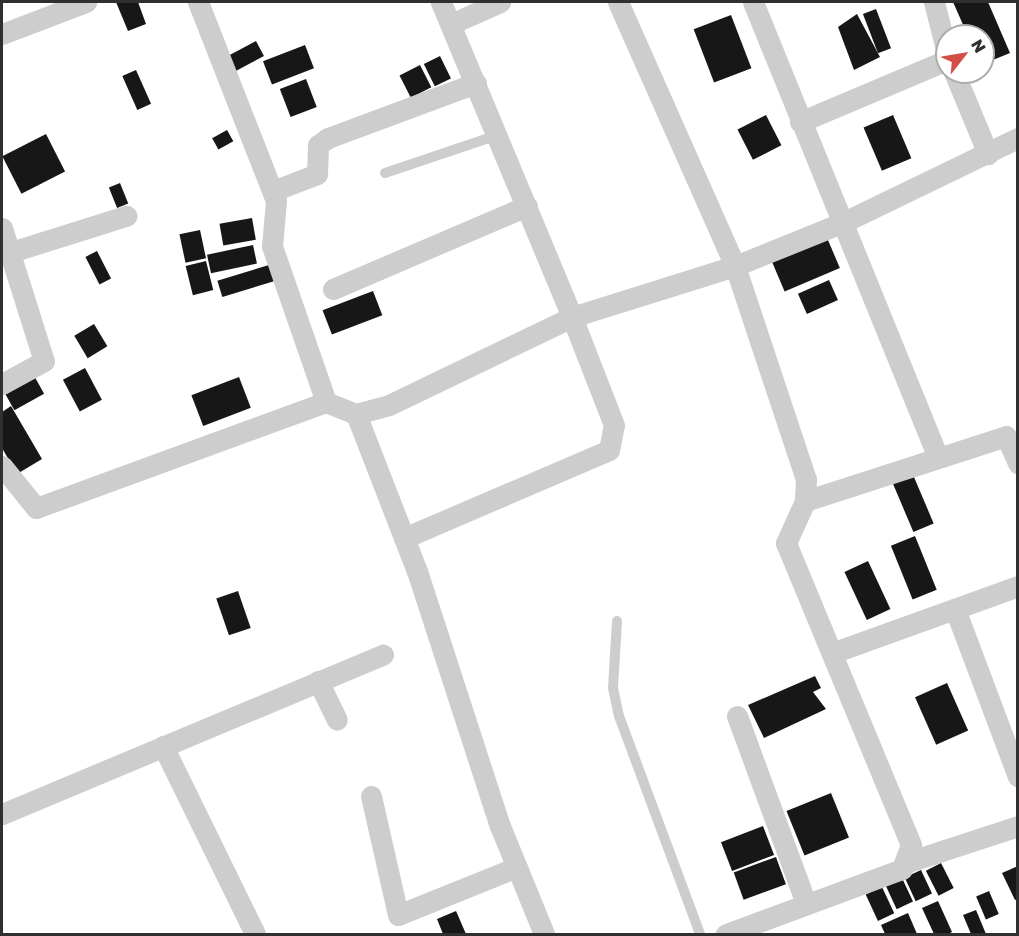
<!DOCTYPE html>
<style>
body{margin:0}
#map{position:relative;width:1019px;height:936px;overflow:hidden;background:#fff;font-family:"Golos Text",sans-serif}
div>[style]{position:absolute}
.building>*{inset:0;background:#171717;transform-origin:0 0}
.lane>*{height:10px;margin:-5px;padding:0 5px;transform-origin:5px;border-radius:5px;background:#cdcdcd}
.street>*{height:21px;margin:-10.5px;padding:0 10.5px;transform-origin:10.5px;border-radius:10.5px;background:#cdcdcd}
span{translate:-50% -50%;white-space:nowrap;text-align:center;line-height:1.15;-webkit-text-stroke:6px #fff;paint-order:stroke}
.frame{position:absolute;inset:0;border:3px solid #303030;pointer-events:none}
.north{position:absolute;left:935px;top:24px;width:60px;height:60px;box-sizing:border-box;background:#fff;border:2px solid #acacac;border-radius:50%;rotate:59deg;font-size:16px;font-weight:700;line-height:24px;text-align:center;color:#303030}
.north::after{content:'';display:block;margin:auto;width:21px;height:27px;background:#d44e45;clip-path:polygon(50% 0,100% 100%,50% 72%,0 100%)}
</style>
<div id="map">
<div class="building">
<i style="clip-path:polygon(116px 2px,138px 2px,146px 24px,128px 31px)"></i>
<i style="clip-path:polygon(953px 2px,988px 2px,1010px 53px,983px 64px,983px 36px,968px 36px)"></i>
<i style="left:876px;top:9px;width:42px;height:14px;rotate:69deg"></i>
<i style="clip-path:polygon(857px 14px,880px 57px,854px 70px,838px 27px)"></i>
<i style="left:731px;top:15px;width:57px;height:40px;rotate:69deg"></i>
<i style="left:256px;top:41px;width:17px;height:34px;rotate:62deg"></i>
<i style="left:305px;top:45px;width:25px;height:45px;rotate:69deg"></i>
<i style="left:440px;top:56px;width:25px;height:18px;rotate:64deg"></i>
<i style="left:420px;top:65px;width:25px;height:23px;rotate:63deg"></i>
<i style="left:136px;top:70px;width:37px;height:15px;rotate:66deg"></i>
<i style="left:306px;top:79px;width:30px;height:28px;rotate:69deg"></i>
<i style="left:766px;top:115px;width:34px;height:32px;rotate:63deg"></i>
<i style="left:893px;top:115px;width:47px;height:32px;rotate:67deg"></i>
<i style="left:227px;top:130px;width:13px;height:17px;rotate:61deg"></i>
<i style="left:46px;top:134px;width:42px;height:49px;rotate:63deg"></i>
<i style="left:120px;top:183px;width:22px;height:12px;rotate:68deg"></i>
<i style="left:252px;top:218px;width:22px;height:33px;rotate:80deg"></i>
<i style="left:200px;top:230px;width:29px;height:21px;rotate:78deg"></i>
<i style="left:825px;top:233px;width:38px;height:60px;rotate:67deg"></i>
<i style="left:253px;top:245px;width:19px;height:47px;rotate:78deg"></i>
<i style="left:97px;top:251px;width:31px;height:13px;rotate:63deg"></i>
<i style="left:206px;top:261px;width:30px;height:21px;rotate:76deg"></i>
<i style="left:269px;top:265px;width:17px;height:54px;rotate:73deg"></i>
<i style="left:829px;top:280px;width:22px;height:34px;rotate:66deg"></i>
<i style="left:373px;top:291px;width:26px;height:54px;rotate:69deg"></i>
<i style="left:94px;top:324px;width:26px;height:23px;rotate:59deg"></i>
<i style="left:85px;top:368px;width:36px;height:25px;rotate:62deg"></i>
<i style="left:32px;top:372px;width:25px;height:34px;rotate:61deg"></i>
<i style="left:239px;top:377px;width:33px;height:51px;rotate:69deg"></i>
<i style="clip-path:polygon(11px 406px,42px 459px,17px 474px,2px 448px,2px 412px)"></i>
<i style="left:911px;top:470px;width:58px;height:22px;rotate:67deg"></i>
<i style="left:915px;top:536px;width:58px;height:26px;rotate:68deg"></i>
<i style="left:868px;top:561px;width:53px;height:26px;rotate:65deg"></i>
<i style="left:238px;top:591px;width:39px;height:23px;rotate:71deg"></i>
<i style="clip-path:polygon(815px 676px,821px 688px,813px 692px,826px 709px,764px 738px,748px 705px)"></i>
<i style="left:947px;top:683px;width:52px;height:35px;rotate:66deg"></i>
<i style="left:831px;top:793px;width:48px;height:48px;rotate:68deg"></i>
<i style="left:763px;top:826px;width:31px;height:45px;rotate:69deg"></i>
<i style="left:776px;top:857px;width:29px;height:45px;rotate:70deg"></i>
<i style="left:941px;top:863px;width:28px;height:17px;rotate:63deg"></i>
<i style="clip-path:polygon(1018px 866px,1018px 899px,1015px 900px,1002px 873px)"></i>
<i style="left:921px;top:870px;width:26px;height:18px;rotate:65deg"></i>
<i style="left:902px;top:878px;width:26px;height:18px;rotate:65deg"></i>
<i style="left:882px;top:887px;width:29px;height:18px;rotate:65deg"></i>
<i style="left:989px;top:891px;width:25px;height:14px;rotate:67deg"></i>
<i style="clip-path:polygon(938px 901px,952px 932px,948px 934px,934px 934px,922px 908px)"></i>
<i style="clip-path:polygon(976px 910px,986px 934px,971px 934px,963px 915px)"></i>
<i style="clip-path:polygon(456px 911px,466px 934px,443px 934px,437px 919px)"></i>
<i style="clip-path:polygon(908px 913px,917px 934px,885px 934px,881px 925px)"></i>
</div>
<div class="lane">
<i style="left:385px;top:173px;width:119px;rotate:-18.6deg"></i>
<i style="left:617px;top:621px;width:67px;rotate:93.4deg"></i>
<i style="left:613px;top:688px;width:29px;rotate:78deg"></i>
<i style="left:619px;top:716px;width:233px;rotate:69.6deg"></i>
</div>
<div class="street">
<i style="left:618px;top:2px;width:289px;rotate:66.1deg"></i>
<i style="left:735px;top:266px;width:118px;rotate:-22deg"></i>
<i style="left:844px;top:222px;width:193px;rotate:-25.8deg"></i>
<i style="left:753px;top:2px;width:490px;rotate:67.9deg"></i>
<i style="left:934px;top:2px;width:53px;rotate:75.7deg"></i>
<i style="left:451px;top:24px;width:54px;rotate:-24.2deg"></i>
<i style="left:2px;top:34px;width:90px;rotate:-20.9deg"></i>
<i style="left:954px;top:72px;width:89px;rotate:67.5deg"></i>
<i style="left:800px;top:122px;width:160px;rotate:-22.9deg"></i>
<i style="left:273px;top:191px;width:47px;rotate:-21.1deg"></i>
<i style="left:317px;top:174px;width:29px;rotate:-88deg"></i>
<i style="left:318px;top:145px;width:12px;rotate:-35deg"></i>
<i style="left:328px;top:138px;width:158px;rotate:-20.4deg"></i>
<i style="left:2px;top:228px;width:139px;rotate:72.5deg"></i>
<i style="left:44px;top:361px;width:48px;rotate:151.3deg"></i>
<i style="left:11px;top:252px;width:121px;rotate:-17.4deg"></i>
<i style="left:333px;top:289px;width:211px;rotate:-23.2deg"></i>
<i style="left:326px;top:402px;width:32px;rotate:22deg"></i>
<i style="left:356px;top:414px;width:34px;rotate:-15deg"></i>
<i style="left:389px;top:405px;width:203px;rotate:-25.7deg"></i>
<i style="left:572px;top:317px;width:341px;rotate:-112.6deg"></i>
<i style="left:356px;top:414px;width:168px;rotate:68.8deg"></i>
<i style="left:417px;top:571px;width:268px;rotate:72deg"></i>
<i style="left:500px;top:826px;width:117px;rotate:67.8deg"></i>
<i style="left:2px;top:466px;width:54px;rotate:51deg"></i>
<i style="left:36px;top:508px;width:309px;rotate:-20.1deg"></i>
<i style="left:326px;top:402px;width:165px;rotate:-109.1deg"></i>
<i style="left:272px;top:246px;width:45px;rotate:-84.9deg"></i>
<i style="left:276px;top:201px;width:214px;rotate:-111.4deg"></i>
<i style="left:805px;top:501px;width:211px;rotate:-17.9deg"></i>
<i style="left:1006px;top:436px;width:30px;rotate:66deg"></i>
<i style="left:404px;top:538px;width:223px;rotate:-23.2deg"></i>
<i style="left:609px;top:450px;width:25px;rotate:-79deg"></i>
<i style="left:614px;top:425px;width:116px;rotate:-111.3deg"></i>
<i style="left:572px;top:317px;width:171px;rotate:-17.4deg"></i>
<i style="left:735px;top:266px;width:225px;rotate:71.6deg"></i>
<i style="left:806px;top:479px;width:22px;rotate:93deg"></i>
<i style="left:805px;top:501px;width:46px;rotate:114.3deg"></i>
<i style="left:786px;top:543px;width:327px;rotate:67.5deg"></i>
<i style="left:911px;top:845px;width:26px;rotate:111deg"></i>
<i style="left:902px;top:869px;width:188px;rotate:159.7deg"></i>
<i style="left:955px;top:609px;width:179px;rotate:69.4deg"></i>
<i style="left:832px;top:653px;width:198px;rotate:-19.8deg"></i>
<i style="left:318px;top:681px;width:43px;rotate:64deg"></i>
<i style="left:737px;top:716px;width:200px;rotate:69.8deg"></i>
<i style="left:163px;top:746px;width:209px;rotate:63.9deg"></i>
<i style="left:371px;top:796px;width:122px;rotate:77.2deg"></i>
<i style="left:398px;top:915px;width:128px;rotate:-22deg"></i>
<i style="left:2px;top:814px;width:413px;rotate:-22.7deg"></i>
<i style="left:908px;top:862px;width:116px;rotate:-18.1deg"></i>
</div>
<div class="frame"></div>
<div class="north">N</div>
</div>
